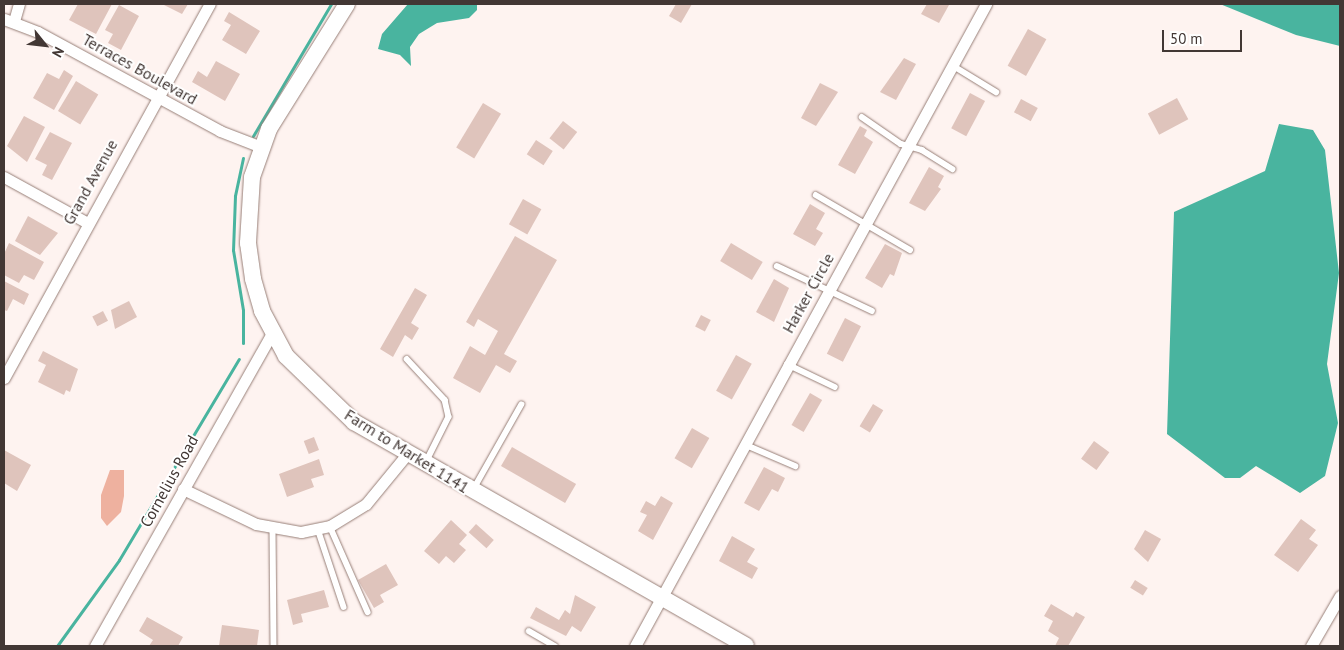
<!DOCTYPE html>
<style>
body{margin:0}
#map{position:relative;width:1344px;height:650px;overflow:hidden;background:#fef3f0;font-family:"PT Sans",sans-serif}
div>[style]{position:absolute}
.green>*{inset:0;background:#eeb19f}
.water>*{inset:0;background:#49b49f}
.stream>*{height:3px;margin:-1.5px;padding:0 1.5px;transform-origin:1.5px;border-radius:1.5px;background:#49b49f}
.building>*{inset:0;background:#dfc4bc;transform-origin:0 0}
.roads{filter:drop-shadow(0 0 1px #977f77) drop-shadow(0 0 1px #977f77)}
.lane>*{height:5.5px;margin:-2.75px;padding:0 2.75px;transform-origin:2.75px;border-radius:2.75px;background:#fff}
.street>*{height:11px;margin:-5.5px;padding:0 5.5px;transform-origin:5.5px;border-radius:5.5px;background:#fff}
.secondary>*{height:16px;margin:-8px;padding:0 8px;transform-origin:8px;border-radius:8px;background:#fff}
span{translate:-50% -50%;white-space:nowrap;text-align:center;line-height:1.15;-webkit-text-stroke:4px #fff;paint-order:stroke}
.street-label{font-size:16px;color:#423734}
.frame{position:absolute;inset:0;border:5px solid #423734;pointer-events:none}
.north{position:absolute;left:20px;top:20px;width:50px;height:50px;-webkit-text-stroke:4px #fff;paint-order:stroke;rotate:119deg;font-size:14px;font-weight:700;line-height:20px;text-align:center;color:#423734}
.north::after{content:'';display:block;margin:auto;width:18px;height:22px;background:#423734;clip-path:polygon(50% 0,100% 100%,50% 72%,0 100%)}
.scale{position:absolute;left:1162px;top:30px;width:80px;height:22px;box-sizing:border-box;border:2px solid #423734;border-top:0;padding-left:6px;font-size:15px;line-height:18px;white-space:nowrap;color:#423734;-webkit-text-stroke:4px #fff;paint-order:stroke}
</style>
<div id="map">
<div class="green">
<i style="clip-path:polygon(110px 470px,124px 470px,124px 496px,121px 512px,107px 526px,101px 518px,101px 495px)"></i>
</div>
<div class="water">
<i style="clip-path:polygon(408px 4px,477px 4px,477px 10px,469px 18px,437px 23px,419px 34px,410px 47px,411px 66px,400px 55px,378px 49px,382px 34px)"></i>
<i style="clip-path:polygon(1220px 4px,1340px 4px,1340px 46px,1296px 35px)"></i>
<i style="clip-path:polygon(1279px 124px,1313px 130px,1325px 150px,1339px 273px,1327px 364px,1338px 423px,1325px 476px,1300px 493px,1256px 466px,1240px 478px,1225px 478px,1167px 434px,1174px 212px,1265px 171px)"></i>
</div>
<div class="stream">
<i style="left:253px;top:136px;width:153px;rotate:-59.4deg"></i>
<i style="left:243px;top:158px;width:39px;rotate:102deg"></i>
<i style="left:235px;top:196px;width:54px;rotate:92.1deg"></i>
<i style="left:233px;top:250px;width:61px;rotate:80.5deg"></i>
<i style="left:243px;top:310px;width:33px;rotate:90deg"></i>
<i style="left:57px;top:646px;width:106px;rotate:-54.2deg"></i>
<i style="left:119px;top:560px;width:234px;rotate:-59.2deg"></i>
</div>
<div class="building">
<i style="clip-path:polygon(78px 4px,112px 4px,96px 34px,69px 20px)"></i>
<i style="clip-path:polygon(162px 4px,188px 4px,182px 14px)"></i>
<i style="clip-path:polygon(676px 4px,692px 4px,681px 23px,669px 16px)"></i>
<i style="clip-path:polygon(927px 4px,949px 5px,939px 23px,921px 14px)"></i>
<i style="clip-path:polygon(119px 5px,139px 16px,121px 50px,108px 43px,113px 34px,105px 30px)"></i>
<i style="clip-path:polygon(229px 12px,260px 31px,246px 54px,222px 40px,231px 25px,224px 21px)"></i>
<i style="left:1028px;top:29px;width:21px;height:42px;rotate:29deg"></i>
<i style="clip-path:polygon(904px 58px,916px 64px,896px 100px,880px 92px)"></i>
<i style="clip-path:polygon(216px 61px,240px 74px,225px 101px,192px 82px,198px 71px,207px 77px)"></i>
<i style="clip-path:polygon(64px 70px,73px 76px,54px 110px,33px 98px,47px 73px,59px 79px)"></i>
<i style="left:76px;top:81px;width:26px;height:35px;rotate:31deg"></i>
<i style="clip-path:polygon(820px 83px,838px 92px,816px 126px,801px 118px)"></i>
<i style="left:970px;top:93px;width:17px;height:40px;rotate:28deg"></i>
<i style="left:1177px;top:98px;width:24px;height:33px;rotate:62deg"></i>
<i style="left:1021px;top:99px;width:19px;height:15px;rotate:28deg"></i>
<i style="left:483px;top:103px;width:21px;height:52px;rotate:31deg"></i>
<i style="clip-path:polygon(24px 116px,45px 127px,27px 162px,7px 146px)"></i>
<i style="left:563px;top:121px;width:18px;height:22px;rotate:38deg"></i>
<i style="clip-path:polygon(860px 126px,867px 130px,864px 136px,873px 142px,855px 174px,838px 165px)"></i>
<i style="clip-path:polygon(50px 132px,72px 143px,52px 180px,42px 175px,47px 165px,35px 159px)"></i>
<i style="left:536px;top:140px;width:20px;height:17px;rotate:33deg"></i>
<i style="clip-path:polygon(929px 167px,944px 176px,938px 187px,941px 189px,925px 211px,909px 203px)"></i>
<i style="left:523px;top:199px;width:21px;height:29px;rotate:29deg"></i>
<i style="clip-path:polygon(810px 204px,825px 213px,816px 229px,823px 233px,815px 246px,793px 234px)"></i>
<i style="clip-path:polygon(28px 216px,58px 233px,40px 255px,15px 241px)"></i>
<i style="clip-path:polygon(515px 236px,557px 260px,504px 354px,517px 361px,510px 373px,496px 365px,480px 393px,453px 378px,470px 346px,485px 355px,498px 331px,478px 319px,474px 327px,466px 322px)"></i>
<i style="clip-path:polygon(9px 243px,44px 262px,34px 280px,24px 275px,19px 283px,4px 275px,4px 254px)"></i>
<i style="left:731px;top:243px;width:37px;height:21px;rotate:31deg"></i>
<i style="clip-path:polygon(885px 244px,902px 253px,894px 276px,890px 274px,882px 288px,865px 278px)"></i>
<i style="clip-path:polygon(774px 279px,789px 288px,774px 322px,756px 312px)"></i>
<i style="clip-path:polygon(4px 281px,29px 294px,24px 305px,13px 299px,7px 311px,4px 310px)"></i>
<i style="clip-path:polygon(415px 288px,427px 295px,411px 323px,419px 328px,412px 340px,405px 335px,393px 357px,380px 349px)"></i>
<i style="clip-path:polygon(129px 301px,137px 317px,115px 329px,111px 310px)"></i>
<i style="left:103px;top:311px;width:11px;height:12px;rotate:63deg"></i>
<i style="left:701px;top:315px;width:11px;height:13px;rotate:27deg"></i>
<i style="left:845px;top:318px;width:18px;height:40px;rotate:27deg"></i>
<i style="clip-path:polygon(43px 351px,78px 369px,70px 392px,66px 390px,64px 395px,38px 382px,46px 365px,38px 361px)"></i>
<i style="left:736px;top:355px;width:18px;height:41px;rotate:29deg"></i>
<i style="left:810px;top:393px;width:14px;height:37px;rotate:30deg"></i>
<i style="left:873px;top:404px;width:12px;height:26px;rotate:31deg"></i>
<i style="left:692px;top:428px;width:20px;height:35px;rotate:30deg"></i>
<i style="left:314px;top:437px;width:14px;height:11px;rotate:69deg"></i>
<i style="left:1094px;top:441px;width:19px;height:22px;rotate:36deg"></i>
<i style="left:512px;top:447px;width:74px;height:22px;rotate:30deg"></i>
<i style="clip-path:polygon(4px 450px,31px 465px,17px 491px,4px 483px)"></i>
<i style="clip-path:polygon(319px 459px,324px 475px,311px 479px,314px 487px,287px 497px,279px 474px)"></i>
<i style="clip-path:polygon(764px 467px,785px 478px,778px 492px,772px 489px,759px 511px,744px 503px)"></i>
<i style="clip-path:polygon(661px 496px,673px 503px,653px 540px,638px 531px,647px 515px,640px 512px,646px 501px,655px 506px)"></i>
<i style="clip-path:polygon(1301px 519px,1316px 530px,1309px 539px,1318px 545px,1298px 572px,1274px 555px)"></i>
<i style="clip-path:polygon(451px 520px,467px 535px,459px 544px,466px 550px,454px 563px,446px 556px,439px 564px,424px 551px)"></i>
<i style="left:476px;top:524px;width:24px;height:11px;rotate:42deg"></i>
<i style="clip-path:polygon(1145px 530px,1161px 539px,1148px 562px,1134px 549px)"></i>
<i style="clip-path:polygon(732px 536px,755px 549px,747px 562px,758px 568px,752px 579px,719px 561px)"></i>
<i style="clip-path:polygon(386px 564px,398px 585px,380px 595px,384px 602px,374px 608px,358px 580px)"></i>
<i style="left:1135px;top:580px;width:15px;height:9px;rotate:32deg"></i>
<i style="clip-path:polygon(324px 590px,329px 607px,301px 614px,303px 622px,293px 625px,287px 600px)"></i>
<i style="clip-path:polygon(575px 595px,596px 607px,581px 632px,572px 626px,566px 636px,530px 618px,536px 607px,559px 620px,565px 610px,570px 614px)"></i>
<i style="clip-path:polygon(1051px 604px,1073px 617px,1076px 612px,1085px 617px,1068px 646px,1055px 646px,1059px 638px,1048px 631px,1053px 621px,1044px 616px)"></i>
<i style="clip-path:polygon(147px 617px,183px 637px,178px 646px,149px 646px,153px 640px,139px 631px)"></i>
<i style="clip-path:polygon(222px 625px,259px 630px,257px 646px,219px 646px)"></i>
</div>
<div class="roads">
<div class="lane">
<i style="left:952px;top:65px;width:52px;rotate:31.5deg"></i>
<i style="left:862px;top:117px;width:47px;rotate:34.7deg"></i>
<i style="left:901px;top:144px;width:22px;rotate:16deg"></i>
<i style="left:922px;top:150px;width:36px;rotate:32deg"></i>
<i style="left:816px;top:195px;width:109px;rotate:30.3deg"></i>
<i style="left:777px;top:266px;width:105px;rotate:25.3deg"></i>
<i style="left:407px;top:359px;width:56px;rotate:47.2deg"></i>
<i style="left:445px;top:400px;width:17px;rotate:77deg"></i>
<i style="left:449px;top:417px;width:49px;rotate:116.6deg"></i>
<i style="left:787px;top:364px;width:53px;rotate:25.6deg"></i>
<i style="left:744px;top:444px;width:56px;rotate:23.3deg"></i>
<i style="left:473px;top:490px;width:98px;rotate:-60.5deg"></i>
<i style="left:330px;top:526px;width:94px;rotate:66.2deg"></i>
<i style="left:273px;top:529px;width:117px;rotate:89.5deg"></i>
<i style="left:318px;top:529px;width:82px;rotate:71.6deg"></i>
<i style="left:529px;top:631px;width:30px;rotate:30deg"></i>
</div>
<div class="street">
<i style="left:4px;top:19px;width:36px;rotate:21deg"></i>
<i style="left:38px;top:32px;width:207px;rotate:28.5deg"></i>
<i style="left:220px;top:131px;width:44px;rotate:21.3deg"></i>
<i style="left:14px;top:21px;width:18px;rotate:-74deg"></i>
<i style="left:4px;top:177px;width:94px;rotate:28.8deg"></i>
<i style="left:4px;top:378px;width:427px;rotate:-61.2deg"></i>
<i style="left:183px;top:489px;width:81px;rotate:25.6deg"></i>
<i style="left:256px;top:524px;width:46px;rotate:10.1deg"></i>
<i style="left:301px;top:532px;width:30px;rotate:-12deg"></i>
<i style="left:330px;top:526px;width:42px;rotate:-31.4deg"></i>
<i style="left:366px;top:504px;width:65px;rotate:-50.6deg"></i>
<i style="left:95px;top:646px;width:360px;rotate:-60.5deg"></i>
<i style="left:635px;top:646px;width:732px;rotate:-61.33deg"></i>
<i style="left:1311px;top:646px;width:58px;rotate:-59.9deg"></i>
</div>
<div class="secondary">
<i style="left:347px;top:4px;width:147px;rotate:122deg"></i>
<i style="left:269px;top:129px;width:51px;rotate:109.5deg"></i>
<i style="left:252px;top:177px;width:66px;rotate:93.5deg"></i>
<i style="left:248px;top:243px;width:36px;rotate:82deg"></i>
<i style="left:253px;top:279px;width:33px;rotate:74deg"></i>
<i style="left:262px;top:311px;width:51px;rotate:61.9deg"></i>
<i style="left:286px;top:356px;width:95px;rotate:44.1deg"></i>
<i style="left:354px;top:422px;width:451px;rotate:29.7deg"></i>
</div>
</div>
<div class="street-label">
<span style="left:140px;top:69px;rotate:29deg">Terraces Boulevard</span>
<span style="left:90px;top:182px;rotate:-61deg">Grand Avenue</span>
<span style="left:808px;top:293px;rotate:-61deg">Harker Circle</span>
<span style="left:407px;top:451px;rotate:32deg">Farm to Market 1141</span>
<span style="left:169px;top:481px;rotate:-61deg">Cornelius Road</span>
</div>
<div class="frame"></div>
<div class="north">N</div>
<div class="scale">50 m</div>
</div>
